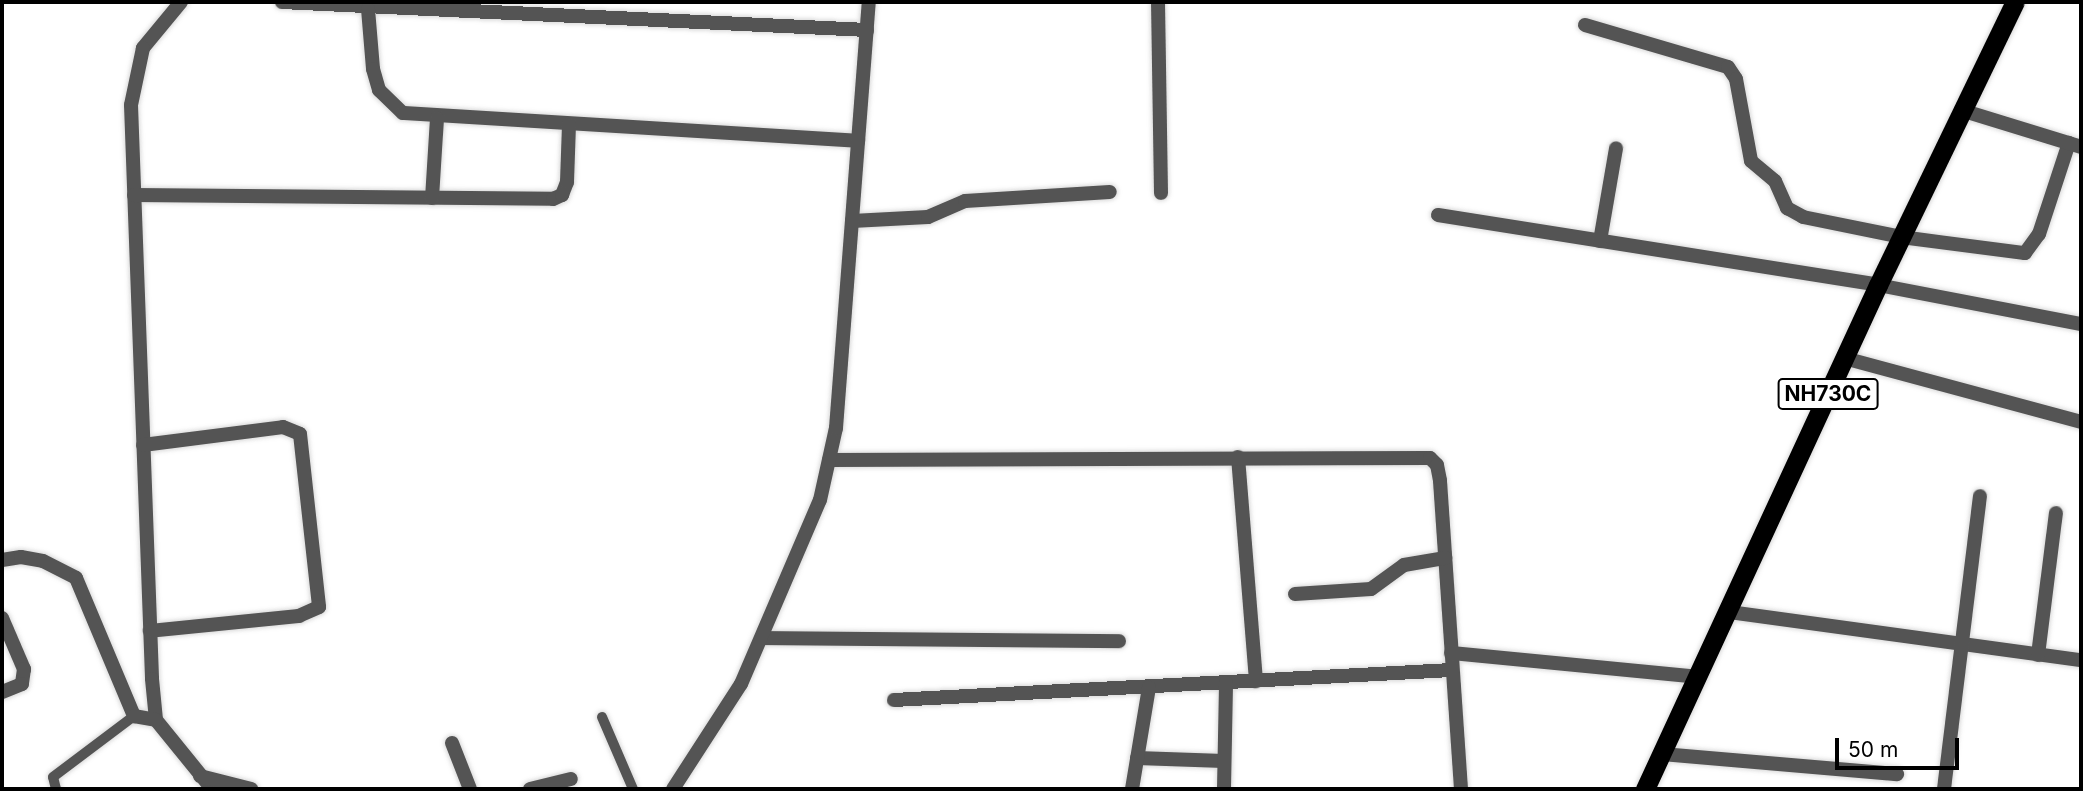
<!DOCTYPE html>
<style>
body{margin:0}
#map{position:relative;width:2083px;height:791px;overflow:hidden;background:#fff;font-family:Inter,sans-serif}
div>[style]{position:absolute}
.roads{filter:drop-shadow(0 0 2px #dbdbdb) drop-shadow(0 0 2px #dbdbdb)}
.service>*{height:10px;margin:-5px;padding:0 5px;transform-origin:5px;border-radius:5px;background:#545454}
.minor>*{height:14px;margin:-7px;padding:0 7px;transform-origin:7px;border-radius:7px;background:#545454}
.tertiary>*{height:14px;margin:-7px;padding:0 7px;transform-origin:7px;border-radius:7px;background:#545454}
.trunk>*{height:19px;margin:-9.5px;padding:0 9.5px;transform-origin:9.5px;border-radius:9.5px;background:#000}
span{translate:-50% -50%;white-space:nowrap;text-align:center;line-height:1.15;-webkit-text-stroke:5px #fff;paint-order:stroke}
.shield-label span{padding:2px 5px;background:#fff;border:2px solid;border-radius:5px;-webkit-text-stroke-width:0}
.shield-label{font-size:21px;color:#000;font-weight:700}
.frame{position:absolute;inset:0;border:4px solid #000;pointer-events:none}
.scale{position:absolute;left:1835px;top:738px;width:124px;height:32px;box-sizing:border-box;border:4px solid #000;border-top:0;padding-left:9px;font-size:21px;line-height:24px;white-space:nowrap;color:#000;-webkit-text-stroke:5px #fff;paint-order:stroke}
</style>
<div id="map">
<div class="roads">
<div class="service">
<i style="left:602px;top:717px;width:78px;rotate:66.7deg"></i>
<i style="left:56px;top:789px;width:12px;rotate:-104deg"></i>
<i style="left:53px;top:777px;width:101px;rotate:-37deg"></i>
</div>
<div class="minor">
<i style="left:181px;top:2px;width:60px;rotate:129.6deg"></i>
<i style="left:143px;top:48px;width:58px;rotate:101.9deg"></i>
<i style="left:131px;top:105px;width:574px;rotate:87.9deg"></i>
<i style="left:152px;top:679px;width:41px;rotate:84.4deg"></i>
<i style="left:156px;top:720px;width:89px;rotate:50.9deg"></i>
<i style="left:282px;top:2px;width:586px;rotate:2.74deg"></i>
<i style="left:1158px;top:2px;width:191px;rotate:89.1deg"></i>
<i style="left:368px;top:9px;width:60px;rotate:85.2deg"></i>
<i style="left:373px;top:69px;width:22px;rotate:74deg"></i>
<i style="left:379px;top:90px;width:33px;rotate:44deg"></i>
<i style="left:403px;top:113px;width:456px;rotate:3.5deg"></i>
<i style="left:1585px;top:25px;width:149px;rotate:16.4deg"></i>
<i style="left:1728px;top:67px;width:14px;rotate:56deg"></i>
<i style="left:1736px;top:79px;width:83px;rotate:79.6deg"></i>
<i style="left:1751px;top:161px;width:31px;rotate:40deg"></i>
<i style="left:1775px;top:181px;width:30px;rotate:66deg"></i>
<i style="left:1787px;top:208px;width:18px;rotate:29deg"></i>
<i style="left:1803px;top:217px;width:100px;rotate:11.5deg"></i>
<i style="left:1901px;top:237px;width:125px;rotate:7.4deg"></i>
<i style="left:2025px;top:253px;width:24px;rotate:-54deg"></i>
<i style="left:2039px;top:234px;width:96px;rotate:-71.8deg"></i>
<i style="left:1961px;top:110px;width:126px;rotate:17.1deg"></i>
<i style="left:134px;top:195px;width:419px;rotate:0.5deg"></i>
<i style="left:553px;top:199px;width:10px;rotate:-24deg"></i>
<i style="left:562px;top:195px;width:14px;rotate:-69deg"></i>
<i style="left:567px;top:182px;width:57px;rotate:-88deg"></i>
<i style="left:432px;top:198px;width:80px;rotate:-86.4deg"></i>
<i style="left:1438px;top:215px;width:446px;rotate:9deg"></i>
<i style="left:1878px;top:285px;width:207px;rotate:10.9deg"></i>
<i style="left:852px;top:221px;width:76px;rotate:-3deg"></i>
<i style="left:928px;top:217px;width:40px;rotate:-23.4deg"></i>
<i style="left:965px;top:201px;width:145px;rotate:-3.6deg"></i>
<i style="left:1600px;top:241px;width:94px;rotate:-80.2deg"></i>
<i style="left:1844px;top:358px;width:245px;rotate:15.1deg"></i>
<i style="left:143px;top:445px;width:141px;rotate:-7.3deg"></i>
<i style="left:283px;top:427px;width:18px;rotate:22deg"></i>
<i style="left:300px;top:434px;width:174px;rotate:83.7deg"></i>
<i style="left:319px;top:607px;width:22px;rotate:156deg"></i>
<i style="left:299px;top:616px;width:150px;rotate:174.3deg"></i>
<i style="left:1238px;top:457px;width:225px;rotate:85.4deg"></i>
<i style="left:829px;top:460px;width:601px;rotate:-0.19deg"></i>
<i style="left:1430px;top:458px;width:10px;rotate:45deg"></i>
<i style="left:1437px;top:465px;width:16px;rotate:79deg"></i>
<i style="left:1440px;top:481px;width:309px;rotate:86.1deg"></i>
<i style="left:2px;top:560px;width:19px;rotate:-9deg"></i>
<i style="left:21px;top:557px;width:22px;rotate:10deg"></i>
<i style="left:43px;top:561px;width:37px;rotate:27deg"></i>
<i style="left:76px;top:578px;width:150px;rotate:67.2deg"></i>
<i style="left:134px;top:716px;width:22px;rotate:10deg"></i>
<i style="left:1295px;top:594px;width:76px;rotate:-3.8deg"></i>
<i style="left:1371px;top:589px;width:41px;rotate:-36deg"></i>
<i style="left:1404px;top:565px;width:42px;rotate:-9.7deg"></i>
<i style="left:1729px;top:612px;width:355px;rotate:7.8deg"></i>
<i style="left:2px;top:618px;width:56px;rotate:66.7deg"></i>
<i style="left:24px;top:669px;width:15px;rotate:98deg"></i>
<i style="left:22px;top:684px;width:22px;rotate:158deg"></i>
<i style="left:763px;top:638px;width:356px;rotate:0.5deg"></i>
<i style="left:1451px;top:653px;width:248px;rotate:5.5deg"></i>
<i style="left:2038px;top:655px;width:143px;rotate:-82.8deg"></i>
<i style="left:894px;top:700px;width:559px;rotate:-3.08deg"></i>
<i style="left:452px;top:743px;width:49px;rotate:68.6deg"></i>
<i style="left:1662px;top:754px;width:236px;rotate:4.9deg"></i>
<i style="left:1137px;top:758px;width:87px;rotate:2deg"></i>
<i style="left:200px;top:776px;width:53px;rotate:14.3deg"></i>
<i style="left:530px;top:789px;width:42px;rotate:-13.7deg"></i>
<i style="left:1132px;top:789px;width:103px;rotate:-80.5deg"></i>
<i style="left:1224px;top:789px;width:106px;rotate:-88.9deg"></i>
<i style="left:1944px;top:789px;width:295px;rotate:-83deg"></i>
</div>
<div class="tertiary">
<i style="left:673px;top:789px;width:125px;rotate:-57.1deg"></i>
<i style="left:741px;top:684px;width:200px;rotate:-66.8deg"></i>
<i style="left:820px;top:500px;width:74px;rotate:-77.5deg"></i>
<i style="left:836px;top:428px;width:427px;rotate:-85.6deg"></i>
</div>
<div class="trunk">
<i style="left:1645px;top:789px;width:555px;rotate:-65.19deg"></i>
<i style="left:1878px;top:285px;width:314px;rotate:-64.2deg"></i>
</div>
</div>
<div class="shield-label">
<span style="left:1828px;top:394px">NH730C</span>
</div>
<div class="frame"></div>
<div class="scale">50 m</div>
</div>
